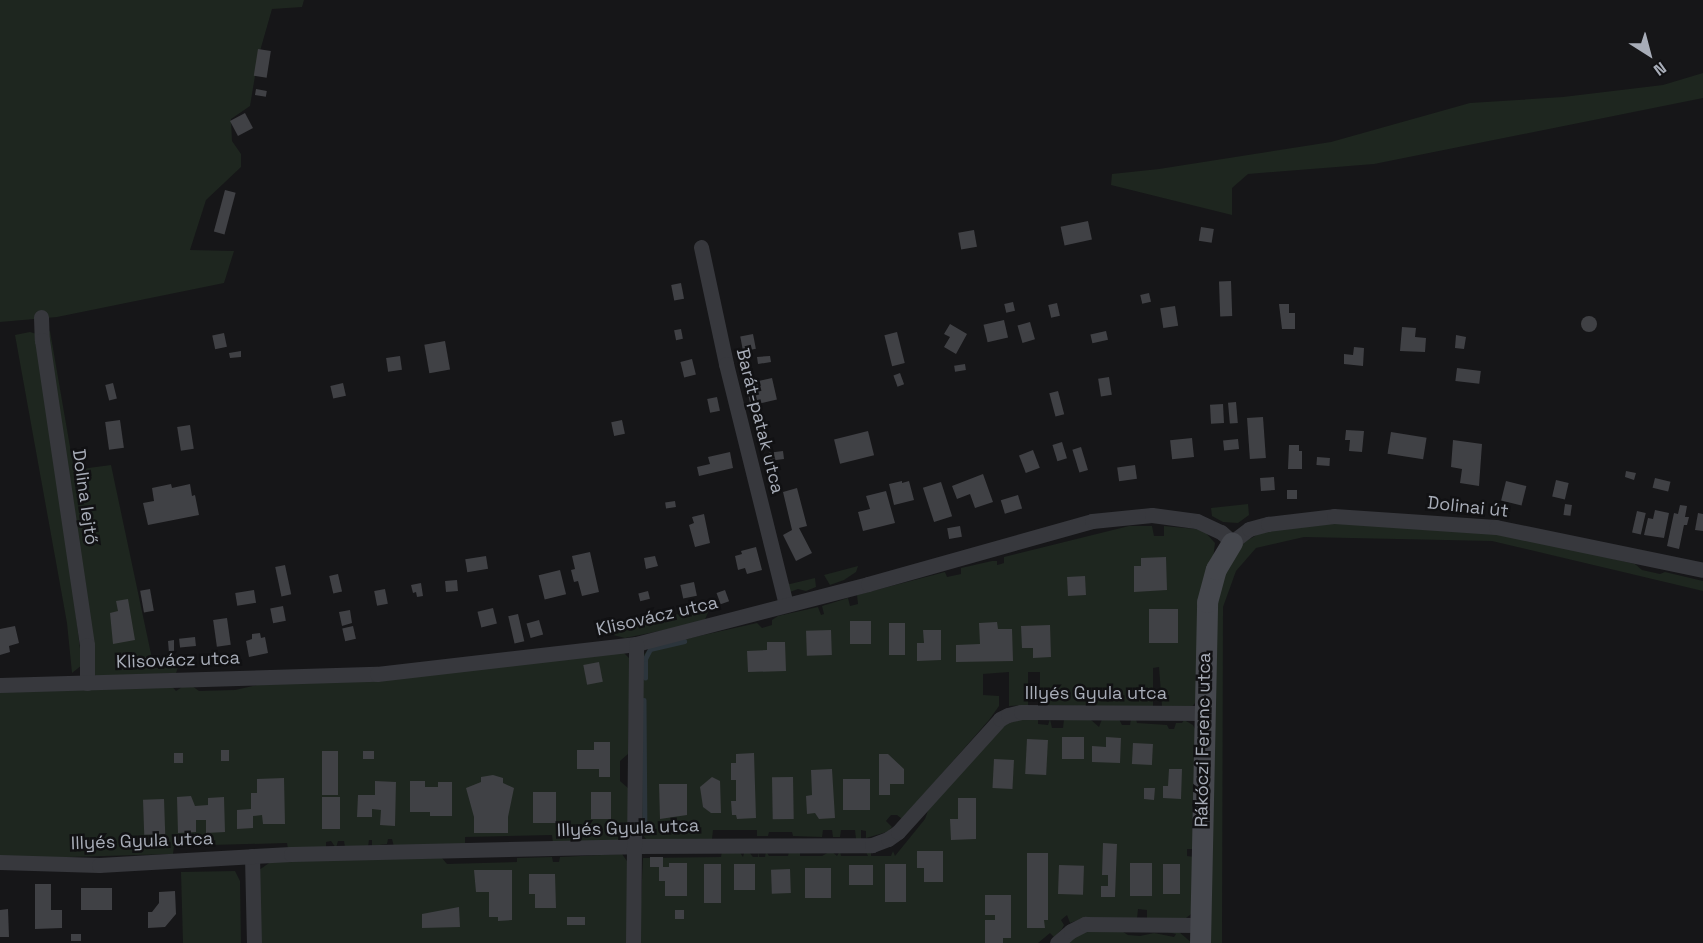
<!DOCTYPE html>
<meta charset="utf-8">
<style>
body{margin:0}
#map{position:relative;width:1703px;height:943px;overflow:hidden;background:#161618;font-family:"Space Grotesk",sans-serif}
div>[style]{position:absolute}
.green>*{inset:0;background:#1e261f}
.stream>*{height:4.5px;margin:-2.25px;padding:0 2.25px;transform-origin:2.25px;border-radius:2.25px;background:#2c353c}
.building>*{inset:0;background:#404145;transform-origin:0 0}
.round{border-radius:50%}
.street>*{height:15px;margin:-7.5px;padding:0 7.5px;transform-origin:7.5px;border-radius:7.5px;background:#37383d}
.secondary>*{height:21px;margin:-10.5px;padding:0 10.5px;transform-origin:10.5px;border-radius:10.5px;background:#45474d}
span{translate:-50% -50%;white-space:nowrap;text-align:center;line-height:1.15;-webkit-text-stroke:5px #111113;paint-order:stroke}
.street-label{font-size:18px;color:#a8adb8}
.north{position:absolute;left:1619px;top:24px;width:60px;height:60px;-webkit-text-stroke:4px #111113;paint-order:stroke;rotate:144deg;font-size:16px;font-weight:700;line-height:24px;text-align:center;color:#a8adb8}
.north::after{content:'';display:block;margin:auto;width:21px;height:27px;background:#a8adb8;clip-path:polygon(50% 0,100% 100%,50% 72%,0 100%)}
</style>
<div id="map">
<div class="green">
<i style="clip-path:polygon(0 0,304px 0,302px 7px,272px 9px,258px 58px,250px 106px,231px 119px,232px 141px,241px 154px,241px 167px,206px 200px,190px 250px,234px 251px,224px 283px,57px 317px,0 322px)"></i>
<i style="clip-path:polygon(1703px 73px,1703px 98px,1374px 164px,1248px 174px,1232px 188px,1232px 215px,1111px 185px,1112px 174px,1159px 169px,1331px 142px,1470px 103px,1563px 97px,1663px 85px)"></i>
<i style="clip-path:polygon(50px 331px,74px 470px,111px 465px,154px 668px,178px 667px,176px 673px,98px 678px,91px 671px,44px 334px)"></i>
<i style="clip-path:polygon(30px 332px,37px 334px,60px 485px,82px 665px,72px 673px,67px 623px,15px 335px)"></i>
<i style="clip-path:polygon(1248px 504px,1249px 515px,1238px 523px,1223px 522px,1212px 516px,1211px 508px)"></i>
<i style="clip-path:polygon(1325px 522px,1490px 530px,1635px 564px,1642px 570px,1660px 574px,1665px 572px,1703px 581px,1703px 591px,1492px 541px,1304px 537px,1256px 548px,1236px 571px,1223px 607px,1222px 943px,1210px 943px,1212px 605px,1226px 567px,1239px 545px,1269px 528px)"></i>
<i style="clip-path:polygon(1129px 526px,1152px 526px,1154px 536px,1164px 536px,1164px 526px,1196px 529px,1205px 532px,1215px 543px,1195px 703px,1192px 707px,1162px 706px,1159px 667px,1153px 668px,1153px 708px,1044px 705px,1040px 701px,1040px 672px,1028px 672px,1028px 705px,1009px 706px,1009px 672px,983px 674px,983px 695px,999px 696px,999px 706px,989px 720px,902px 819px,897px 815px,891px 815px,886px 821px,892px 827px,887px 832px,866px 838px,866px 831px,861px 830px,861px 840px,856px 839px,855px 830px,841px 830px,840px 837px,833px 837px,832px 830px,823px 830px,822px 837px,793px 836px,792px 832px,769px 832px,768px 836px,757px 836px,757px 830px,713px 830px,712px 839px,646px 839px,641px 833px,642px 657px,650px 647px,757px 623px,762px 628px,772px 625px,772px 620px,778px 616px,818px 607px,821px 615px,824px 614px,822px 606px,848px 598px,850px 606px,858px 604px,857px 595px,945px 572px,947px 577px,961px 574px,961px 568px,992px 561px,997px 561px,997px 565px,1001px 564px,1004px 563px,1004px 557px)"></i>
<i style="clip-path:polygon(858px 566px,856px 572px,844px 580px,830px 585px,824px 575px)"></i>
<i style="clip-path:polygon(815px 578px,816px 587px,806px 591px,798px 589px,790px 592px,785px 582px,790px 584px)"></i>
<i style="clip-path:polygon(709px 610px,704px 622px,625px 638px,613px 635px,607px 624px)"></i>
<i style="clip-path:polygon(623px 652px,630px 659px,628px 754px,620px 761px,620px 781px,628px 788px,628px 835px,624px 840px,553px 844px,552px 835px,465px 837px,465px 847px,394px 847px,392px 839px,388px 839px,387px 844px,372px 846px,372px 840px,369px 840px,368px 847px,345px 847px,344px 841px,338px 841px,336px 848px,331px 841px,326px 842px,326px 848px,288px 849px,287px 843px,174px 846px,173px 854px,0 859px,0 689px,169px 683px,176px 691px,188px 683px,199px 691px,235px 690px,275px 681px)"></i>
<i style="clip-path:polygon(1024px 718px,1038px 719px,1038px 724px,1048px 725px,1050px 719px,1052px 728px,1063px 728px,1064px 719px,1090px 719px,1099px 727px,1102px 719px,1119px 719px,1122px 725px,1130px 725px,1131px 719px,1136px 719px,1137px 723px,1167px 725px,1169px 729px,1174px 729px,1176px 723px,1182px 723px,1184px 720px,1193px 725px,1195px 729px,1195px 849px,1187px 849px,1187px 856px,1195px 857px,1193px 911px,1190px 915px,1186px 918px,1147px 918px,1147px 910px,1138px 909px,1137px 919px,1084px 918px,1070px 923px,1067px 915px,1061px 920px,1064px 925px,1062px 929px,1054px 937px,1050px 933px,1038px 943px,639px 943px,643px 858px,721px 857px,722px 850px,739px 851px,743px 857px,744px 853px,749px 852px,753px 857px,758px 857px,758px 851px,759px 857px,765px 857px,766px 851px,769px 856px,788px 856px,789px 851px,800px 852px,800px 856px,822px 856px,831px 851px,837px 856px,840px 851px,841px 856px,868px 856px,866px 852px,871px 852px,871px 856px,891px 856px,893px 851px,895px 856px,925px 819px,930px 805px,1004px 725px)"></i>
<i style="clip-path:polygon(622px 854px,627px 861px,628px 943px,260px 943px,259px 870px,272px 861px,442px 858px,447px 864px,517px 862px,517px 858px,552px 857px,553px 862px,559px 862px,560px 857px)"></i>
<i style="clip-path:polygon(235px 871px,240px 881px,241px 943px,183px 943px,181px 872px)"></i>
<i style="clip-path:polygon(1086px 930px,1120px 930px,1128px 935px,1140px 936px,1154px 933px,1174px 937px,1176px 934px,1163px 931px,1179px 932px,1192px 943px,1066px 943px)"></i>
</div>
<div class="stream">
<i style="left:645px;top:678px;width:19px;rotate:-90deg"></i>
<i style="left:645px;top:659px;width:11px;rotate:-63deg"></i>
<i style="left:650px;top:649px;width:35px;rotate:-13deg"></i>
<i style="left:644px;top:700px;width:131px;rotate:89.6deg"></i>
</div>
<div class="building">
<i style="left:258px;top:49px;width:13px;height:27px;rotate:9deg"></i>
<i style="left:256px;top:89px;width:11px;height:6px;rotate:10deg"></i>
<i style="left:245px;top:113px;width:17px;height:17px;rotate:62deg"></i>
<i style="left:225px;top:190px;width:11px;height:43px;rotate:15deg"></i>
<i style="left:1088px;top:221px;width:19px;height:28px;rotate:78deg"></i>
<i style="left:1201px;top:227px;width:13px;height:14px;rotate:9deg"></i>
<i style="left:974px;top:230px;width:17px;height:16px;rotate:80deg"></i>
<i style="left:1231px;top:281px;width:35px;height:12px;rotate:88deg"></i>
<i style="left:681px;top:283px;width:16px;height:10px;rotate:79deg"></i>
<i style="left:1149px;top:293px;width:9px;height:9px;rotate:77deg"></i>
<i style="left:1013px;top:302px;width:9px;height:9px;rotate:77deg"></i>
<i style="left:1057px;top:303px;width:13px;height:9px;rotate:77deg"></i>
<i style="clip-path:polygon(1279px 304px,1289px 304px,1289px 313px,1295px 313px,1295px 329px,1282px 329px)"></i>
<i style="left:1175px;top:306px;width:20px;height:15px;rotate:81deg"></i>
<i class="round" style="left:1581px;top:316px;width:16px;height:16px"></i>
<i style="left:1004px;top:320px;width:18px;height:21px;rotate:77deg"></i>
<i style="left:1030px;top:322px;width:18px;height:13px;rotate:74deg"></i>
<i style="clip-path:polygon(950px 324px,967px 334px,956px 354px,944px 347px,950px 337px,944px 334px)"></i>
<i style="clip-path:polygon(1402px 327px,1416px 328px,1415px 337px,1426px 338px,1425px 352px,1400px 351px)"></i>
<i style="left:681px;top:329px;width:10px;height:7px;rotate:79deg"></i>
<i style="left:1106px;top:331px;width:9px;height:16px;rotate:77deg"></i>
<i style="left:897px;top:332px;width:32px;height:13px;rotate:76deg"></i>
<i style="left:224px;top:333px;width:14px;height:12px;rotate:78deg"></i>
<i style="left:753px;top:334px;width:15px;height:13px;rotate:79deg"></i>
<i style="clip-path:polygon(1456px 335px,1466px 337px,1464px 349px,1455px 348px)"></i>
<i style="left:445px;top:341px;width:29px;height:21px;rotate:80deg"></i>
<i style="clip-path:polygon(1354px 347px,1364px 348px,1363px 366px,1344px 364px,1344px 354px,1353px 355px)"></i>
<i style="clip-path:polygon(241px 351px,241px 357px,230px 358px,229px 353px)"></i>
<i style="left:400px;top:356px;width:14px;height:14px;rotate:82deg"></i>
<i style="clip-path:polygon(770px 356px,771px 362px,758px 364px,757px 357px)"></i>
<i style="left:692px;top:359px;width:16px;height:12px;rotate:76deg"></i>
<i style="left:965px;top:364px;width:6px;height:11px;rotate:81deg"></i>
<i style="left:1457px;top:368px;width:24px;height:13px;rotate:7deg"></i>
<i style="left:900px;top:373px;width:12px;height:7px;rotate:70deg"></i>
<i style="left:1109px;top:377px;width:18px;height:11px;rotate:81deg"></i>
<i style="left:772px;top:378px;width:22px;height:27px;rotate:77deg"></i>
<i style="left:113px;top:383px;width:16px;height:8px;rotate:76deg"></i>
<i style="left:343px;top:383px;width:13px;height:13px;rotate:77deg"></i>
<i style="left:1058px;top:391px;width:24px;height:9px;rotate:75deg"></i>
<i style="left:717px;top:397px;width:14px;height:10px;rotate:78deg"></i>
<i style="left:1236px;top:402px;width:21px;height:8px;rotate:85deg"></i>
<i style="left:1223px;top:404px;width:19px;height:13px;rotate:87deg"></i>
<i style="left:1263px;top:417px;width:41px;height:16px;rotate:86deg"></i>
<i style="left:120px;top:420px;width:28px;height:15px;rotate:82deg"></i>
<i style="left:622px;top:420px;width:14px;height:11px;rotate:78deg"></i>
<i style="left:190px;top:425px;width:24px;height:13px;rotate:81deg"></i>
<i style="clip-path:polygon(1346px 430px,1364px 431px,1362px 452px,1349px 451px,1350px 440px,1345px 440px)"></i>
<i style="left:868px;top:431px;width:25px;height:35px;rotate:76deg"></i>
<i style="left:1391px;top:432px;width:36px;height:22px;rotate:9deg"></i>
<i style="left:1192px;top:438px;width:19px;height:22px;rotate:84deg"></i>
<i style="left:1238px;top:439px;width:10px;height:15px;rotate:84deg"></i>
<i style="clip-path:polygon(1453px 440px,1482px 444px,1479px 486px,1460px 483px,1462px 469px,1451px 467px)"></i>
<i style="left:1062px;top:442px;width:17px;height:10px;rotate:73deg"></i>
<i style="clip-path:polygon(1289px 445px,1299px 445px,1299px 451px,1302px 451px,1302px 469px,1288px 469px)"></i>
<i style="left:1081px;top:447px;width:24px;height:9px;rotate:73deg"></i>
<i style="left:1033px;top:450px;width:19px;height:15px;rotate:69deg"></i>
<i style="left:783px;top:451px;width:8px;height:14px;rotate:83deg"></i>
<i style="clip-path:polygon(730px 452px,733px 468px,699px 476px,697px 467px,710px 464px,708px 457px)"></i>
<i style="left:1317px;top:457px;width:13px;height:8px;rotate:4deg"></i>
<i style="left:1135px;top:465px;width:14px;height:18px;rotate:82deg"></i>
<i style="clip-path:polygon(1626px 471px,1636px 473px,1634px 480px,1625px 477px)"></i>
<i style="clip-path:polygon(983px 474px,993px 502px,975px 508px,970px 494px,957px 499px,952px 486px)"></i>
<i style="left:1274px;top:477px;width:13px;height:14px;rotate:86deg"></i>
<i style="left:1655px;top:478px;width:16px;height:10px;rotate:14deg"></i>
<i style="left:1556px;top:480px;width:13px;height:17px;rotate:13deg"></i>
<i style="clip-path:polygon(902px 481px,902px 483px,909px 481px,914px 500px,894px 505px,889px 484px)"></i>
<i style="left:1506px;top:481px;width:21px;height:20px;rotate:14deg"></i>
<i style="left:941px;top:482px;width:36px;height:19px;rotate:72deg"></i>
<i style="clip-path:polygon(171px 484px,172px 488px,190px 484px,192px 496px,195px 495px,199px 515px,148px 525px,143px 503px,154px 501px,152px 488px)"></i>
<i style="clip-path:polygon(797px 488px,807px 526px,799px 528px,812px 553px,796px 561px,783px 535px,792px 530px,783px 492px)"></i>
<i style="left:1297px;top:490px;width:9px;height:10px;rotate:90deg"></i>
<i style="clip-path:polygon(886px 491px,895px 523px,863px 531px,858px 512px,870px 509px,866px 496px)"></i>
<i style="left:1018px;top:495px;width:14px;height:18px;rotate:73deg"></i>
<i style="left:675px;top:501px;width:6px;height:10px;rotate:81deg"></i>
<i style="left:1565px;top:504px;width:7px;height:11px;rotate:8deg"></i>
<i style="clip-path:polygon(1680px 505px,1687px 506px,1685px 517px,1689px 517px,1687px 525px,1684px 525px,1679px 549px,1667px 546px,1674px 513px,1678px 514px)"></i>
<i style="clip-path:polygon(1655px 510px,1669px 513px,1664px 538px,1644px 535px,1648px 518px,1653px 519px)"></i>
<i style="left:1637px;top:511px;width:9px;height:22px;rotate:13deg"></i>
<i style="clip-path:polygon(1698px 513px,1703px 514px,1703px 531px,1695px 530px)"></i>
<i style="clip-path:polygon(704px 514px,710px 543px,695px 547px,689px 525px,694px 523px,692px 517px)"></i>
<i style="left:960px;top:526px;width:11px;height:13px;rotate:80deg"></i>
<i style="clip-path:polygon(756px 547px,762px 570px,747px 574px,745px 568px,738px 570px,735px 556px,742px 554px,741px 551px)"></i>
<i style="clip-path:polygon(590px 552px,599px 592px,582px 596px,578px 581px,574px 582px,571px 570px,575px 569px,572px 556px)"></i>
<i style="left:486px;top:556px;width:13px;height:21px;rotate:81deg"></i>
<i style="clip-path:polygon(655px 556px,658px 566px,646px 569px,644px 558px)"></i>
<i style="clip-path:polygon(1166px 557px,1167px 590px,1134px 592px,1134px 566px,1141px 566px,1141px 558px)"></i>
<i style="left:285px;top:565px;width:30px;height:10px;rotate:78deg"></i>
<i style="left:560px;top:570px;width:25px;height:22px;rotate:76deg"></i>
<i style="left:338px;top:574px;width:18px;height:9px;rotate:77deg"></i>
<i style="left:1085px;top:576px;width:19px;height:18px;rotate:87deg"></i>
<i style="left:457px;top:580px;width:11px;height:12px;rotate:85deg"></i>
<i style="left:694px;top:582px;width:14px;height:14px;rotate:78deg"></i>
<i style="clip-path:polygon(421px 583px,423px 596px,417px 597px,416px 592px,413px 593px,411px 585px)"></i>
<i style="left:150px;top:589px;width:22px;height:10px;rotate:80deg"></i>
<i style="left:385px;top:589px;width:15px;height:11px;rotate:79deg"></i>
<i style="left:254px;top:590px;width:13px;height:19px;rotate:81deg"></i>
<i style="left:725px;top:590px;width:12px;height:9px;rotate:70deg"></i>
<i style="left:648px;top:591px;width:8px;height:10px;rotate:76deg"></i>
<i style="clip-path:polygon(128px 599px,135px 640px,113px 644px,110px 613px,118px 611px,116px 601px)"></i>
<i style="left:283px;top:606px;width:15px;height:13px;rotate:79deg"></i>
<i style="left:493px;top:608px;width:16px;height:16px;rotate:76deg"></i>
<i style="left:1149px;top:609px;width:29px;height:34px"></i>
<i style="clip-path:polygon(350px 610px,352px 623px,342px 626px,339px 612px)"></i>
<i style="left:518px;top:614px;width:28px;height:10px;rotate:77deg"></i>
<i style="left:227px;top:618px;width:27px;height:14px;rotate:82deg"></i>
<i style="left:539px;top:620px;width:15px;height:13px;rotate:74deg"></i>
<i style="left:850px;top:621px;width:21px;height:23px"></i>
<i style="clip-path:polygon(997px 622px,998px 629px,1012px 629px,1013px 661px,956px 662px,956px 645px,980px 644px,979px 623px)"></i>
<i style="left:889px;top:623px;width:16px;height:32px"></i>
<i style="clip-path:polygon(1050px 625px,1051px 657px,1033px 658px,1033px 648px,1022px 648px,1021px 626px)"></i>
<i style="clip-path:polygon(15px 626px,19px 643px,9px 646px,10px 652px,0 655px,0 629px)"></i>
<i style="left:353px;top:626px;width:13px;height:11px;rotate:77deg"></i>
<i style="left:831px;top:630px;width:25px;height:25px;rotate:88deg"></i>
<i style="clip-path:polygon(923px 630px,941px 630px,941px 660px,917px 661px,917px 643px,924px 643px)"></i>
<i style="clip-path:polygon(260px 633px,261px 638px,265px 637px,268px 653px,249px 657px,246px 641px,252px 639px,252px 634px)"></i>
<i style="left:195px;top:637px;width:9px;height:16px;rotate:84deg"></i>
<i style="clip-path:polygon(174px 640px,174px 653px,169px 653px,168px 641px)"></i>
<i style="clip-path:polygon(767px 642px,785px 642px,786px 671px,748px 672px,747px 651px,767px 650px)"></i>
<i style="left:148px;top:657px;width:8px;height:15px;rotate:90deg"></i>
<i style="left:599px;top:662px;width:20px;height:16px;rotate:79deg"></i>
<i style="left:1062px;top:737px;width:22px;height:22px"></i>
<i style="clip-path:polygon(1106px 737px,1121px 738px,1120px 763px,1092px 762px,1092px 746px,1106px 747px)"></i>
<i style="left:1027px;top:739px;width:21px;height:35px;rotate:3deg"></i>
<i style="clip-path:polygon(594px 742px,610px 742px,610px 777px,599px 777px,599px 769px,577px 769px,577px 750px,594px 750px)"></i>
<i style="left:1133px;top:743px;width:20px;height:21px;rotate:3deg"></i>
<i style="left:229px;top:750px;width:11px;height:8px;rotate:90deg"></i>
<i style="left:322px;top:751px;width:16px;height:44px"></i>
<i style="left:363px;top:751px;width:11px;height:8px"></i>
<i style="left:174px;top:753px;width:9px;height:10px"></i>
<i style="clip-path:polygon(754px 753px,756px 818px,737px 819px,736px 815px,732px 815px,731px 801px,736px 801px,736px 780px,731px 780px,731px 763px,736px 763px,736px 754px)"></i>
<i style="clip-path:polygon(879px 754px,888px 754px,904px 769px,904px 784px,890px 784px,890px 795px,879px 795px)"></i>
<i style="left:994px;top:759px;width:20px;height:29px;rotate:3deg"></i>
<i style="clip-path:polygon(832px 769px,835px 818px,819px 819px,815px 813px,807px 814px,806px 796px,812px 795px,811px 770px)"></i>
<i style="clip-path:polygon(1169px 769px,1182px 769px,1181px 799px,1163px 798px,1163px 786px,1168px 786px)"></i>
<i style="clip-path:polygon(493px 775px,503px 778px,503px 783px,514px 788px,508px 817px,508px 833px,474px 833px,474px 817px,466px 788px,481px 782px,481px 777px)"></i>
<i style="clip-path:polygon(712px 777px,720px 781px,721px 813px,711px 813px,703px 807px,700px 787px)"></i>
<i style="left:793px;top:777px;width:42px;height:21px;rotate:89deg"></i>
<i style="clip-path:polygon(284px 778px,285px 824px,263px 824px,262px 815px,253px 816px,253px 828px,237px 829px,237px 810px,251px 809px,251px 793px,257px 793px,257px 779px)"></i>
<i style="left:843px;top:779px;width:27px;height:31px"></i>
<i style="clip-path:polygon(375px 781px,396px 782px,395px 826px,380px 825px,381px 810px,372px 809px,372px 817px,357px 817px,358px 795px,375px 795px)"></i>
<i style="clip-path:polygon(410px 781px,425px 781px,425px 787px,438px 787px,438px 782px,452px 782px,452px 816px,430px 816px,430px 812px,410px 812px)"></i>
<i style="clip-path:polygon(659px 784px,687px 784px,687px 815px,660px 819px)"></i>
<i style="clip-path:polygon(1144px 788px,1155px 788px,1154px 800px,1144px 799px)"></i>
<i style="left:533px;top:792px;width:23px;height:31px"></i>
<i style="left:591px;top:792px;width:20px;height:27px"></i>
<i style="clip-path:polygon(191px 796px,195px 806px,208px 805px,208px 798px,224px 797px,225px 832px,206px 833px,206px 820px,196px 820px,196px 832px,178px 833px,177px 797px)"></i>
<i style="left:322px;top:797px;width:18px;height:32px"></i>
<i style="clip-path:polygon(958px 798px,976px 798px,976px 839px,951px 840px,950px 819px,958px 819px)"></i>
<i style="left:164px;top:799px;width:35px;height:21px;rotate:88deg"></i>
<i style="clip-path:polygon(1103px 843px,1117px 844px,1115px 897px,1101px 897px,1101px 886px,1108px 886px,1108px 875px,1102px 875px)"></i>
<i style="clip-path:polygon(917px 851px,943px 851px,943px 882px,924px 882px,924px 868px,917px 868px)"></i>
<i style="clip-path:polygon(1027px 853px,1048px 853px,1048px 920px,1044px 920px,1045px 928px,1027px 928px)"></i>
<i style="clip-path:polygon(650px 857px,663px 857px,663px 867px,669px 867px,669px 863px,687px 863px,687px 896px,665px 896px,665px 881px,659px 881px,659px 867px,650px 867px)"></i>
<i style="left:1130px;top:863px;width:22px;height:33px"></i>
<i style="left:704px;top:864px;width:17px;height:39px"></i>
<i style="left:734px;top:864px;width:21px;height:26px"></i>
<i style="left:885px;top:864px;width:21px;height:38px"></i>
<i style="left:1163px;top:864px;width:17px;height:30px"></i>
<i style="left:849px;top:865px;width:24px;height:20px"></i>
<i style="left:1059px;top:865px;width:25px;height:29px;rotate:2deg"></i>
<i style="left:805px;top:868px;width:26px;height:30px"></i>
<i style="left:790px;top:869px;width:24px;height:19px;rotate:88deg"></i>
<i style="clip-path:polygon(474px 870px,512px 870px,512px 920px,498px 921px,498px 917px,489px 917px,489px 892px,476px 892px)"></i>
<i style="clip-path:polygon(529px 874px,555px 874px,556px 908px,535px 908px,535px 894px,529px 894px)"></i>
<i style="clip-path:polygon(35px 884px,51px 884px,51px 910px,62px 910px,62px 928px,35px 929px)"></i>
<i style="left:81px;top:888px;width:31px;height:22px"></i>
<i style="clip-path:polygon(175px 891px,176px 914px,165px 927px,148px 928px,148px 912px,152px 912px,159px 903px,159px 892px)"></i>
<i style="clip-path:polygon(985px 895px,1011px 895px,1011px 938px,1003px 938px,1003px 943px,985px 943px,985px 920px,995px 920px,995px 915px,985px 915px)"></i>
<i style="clip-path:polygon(459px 907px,460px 927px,422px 928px,422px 914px)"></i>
<i style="clip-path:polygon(8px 909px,9px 937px,0 937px,0 910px)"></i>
<i style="left:684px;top:910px;width:9px;height:9px;rotate:90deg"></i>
<i style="left:567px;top:917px;width:18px;height:8px"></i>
<i style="left:71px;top:934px;width:10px;height:7px"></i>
</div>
<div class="street">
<i style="left:701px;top:247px;width:120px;rotate:77.9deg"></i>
<i style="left:726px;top:364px;width:247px;rotate:76deg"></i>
<i style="left:41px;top:317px;width:23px;rotate:88deg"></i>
<i style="left:42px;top:340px;width:308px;rotate:81.6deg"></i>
<i style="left:87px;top:645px;width:38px;rotate:90deg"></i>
<i style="left:0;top:685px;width:377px;rotate:-1.7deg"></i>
<i style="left:377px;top:674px;width:261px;rotate:-6.6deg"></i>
<i style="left:636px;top:644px;width:240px;rotate:-14.5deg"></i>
<i style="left:868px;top:584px;width:233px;rotate:-15.7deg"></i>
<i style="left:1092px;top:521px;width:60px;rotate:-5.7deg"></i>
<i style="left:1152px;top:515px;width:45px;rotate:7.6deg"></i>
<i style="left:1197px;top:521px;width:26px;rotate:25deg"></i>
<i style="left:1221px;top:532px;width:15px;rotate:42deg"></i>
<i style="left:1232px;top:542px;width:21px;rotate:-37deg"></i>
<i style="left:1249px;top:529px;width:20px;rotate:-15deg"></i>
<i style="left:1268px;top:524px;width:66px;rotate:-6.9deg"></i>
<i style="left:1334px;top:516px;width:162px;rotate:3.9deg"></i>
<i style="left:1496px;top:527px;width:211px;rotate:11.7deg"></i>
<i style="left:252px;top:856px;width:87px;rotate:88.7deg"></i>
<i style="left:0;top:862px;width:99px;rotate:1.7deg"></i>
<i style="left:99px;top:865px;width:192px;rotate:-3.3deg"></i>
<i style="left:291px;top:854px;width:344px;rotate:-1.3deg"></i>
<i style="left:635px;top:846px;width:237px;rotate:-0.2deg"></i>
<i style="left:872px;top:845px;width:17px;rotate:-21deg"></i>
<i style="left:888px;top:839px;width:12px;rotate:-35deg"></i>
<i style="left:898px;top:832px;width:152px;rotate:-47.9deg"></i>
<i style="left:1000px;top:719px;width:9px;rotate:-27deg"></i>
<i style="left:1008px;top:715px;width:13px;rotate:-13deg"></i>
<i style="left:1021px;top:712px;width:182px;rotate:0.3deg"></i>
<i style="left:633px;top:943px;width:299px;rotate:-89.4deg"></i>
<i style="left:1057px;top:943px;width:18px;rotate:-41deg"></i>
<i style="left:1071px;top:931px;width:16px;rotate:-27deg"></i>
<i style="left:1085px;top:924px;width:114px;rotate:0.5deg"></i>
</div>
<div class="secondary">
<i style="left:1200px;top:943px;width:341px;rotate:-88.8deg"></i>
<i style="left:1207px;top:602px;width:34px;rotate:-75deg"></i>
<i style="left:1216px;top:569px;width:31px;rotate:-59deg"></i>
</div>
<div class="street-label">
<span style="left:760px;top:421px;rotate:76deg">Barát-patak utca</span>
<span style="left:85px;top:497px;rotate:82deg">Dolina lejtő</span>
<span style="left:1468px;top:507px;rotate:6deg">Dolinai út</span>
<span style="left:657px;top:616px;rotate:-13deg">Klisovácz utca</span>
<span style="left:178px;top:660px;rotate:-2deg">Klisovácz utca</span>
<span style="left:1096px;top:693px">Illyés Gyula utca</span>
<span style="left:1203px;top:740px;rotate:-89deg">Rákóczi Ferenc utca</span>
<span style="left:628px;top:828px;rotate:-2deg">Illyés Gyula utca</span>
<span style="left:142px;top:841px;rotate:-2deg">Illyés Gyula utca</span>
</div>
<div class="north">N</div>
</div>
